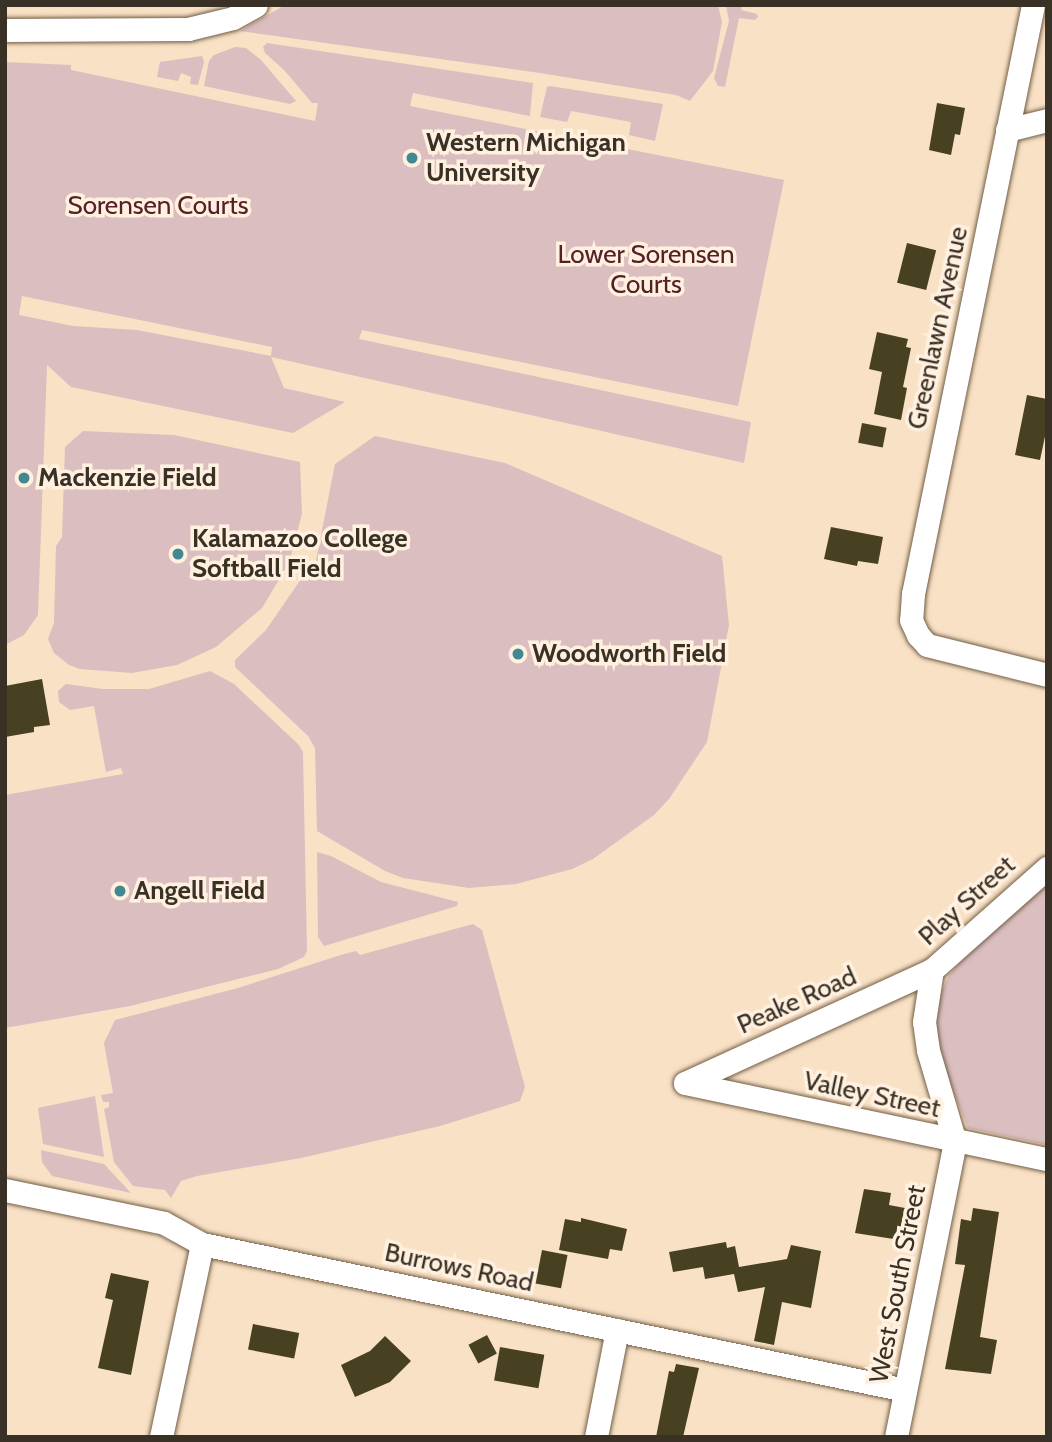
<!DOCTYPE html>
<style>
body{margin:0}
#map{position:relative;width:1052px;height:1442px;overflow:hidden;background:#f9e1c6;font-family:Cabin,sans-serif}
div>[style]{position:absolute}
.green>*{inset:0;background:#dbbebf}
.building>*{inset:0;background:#474121;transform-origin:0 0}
.roads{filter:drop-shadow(0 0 2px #725e46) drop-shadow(0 0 2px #725e46)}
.street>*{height:23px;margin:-11.5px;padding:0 11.5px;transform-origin:11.5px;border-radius:11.5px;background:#fff}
.dots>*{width:19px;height:19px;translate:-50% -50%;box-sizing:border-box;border:4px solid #fff0e0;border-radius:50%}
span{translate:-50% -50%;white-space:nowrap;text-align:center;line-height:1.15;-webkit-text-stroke:7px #fff0e0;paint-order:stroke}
.poi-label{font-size:26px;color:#3a3126;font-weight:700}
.left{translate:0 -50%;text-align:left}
.park-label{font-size:26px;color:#552026}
.street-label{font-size:26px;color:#3a3126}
.frame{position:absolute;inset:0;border:7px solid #3a3126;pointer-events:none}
</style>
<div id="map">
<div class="green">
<i style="clip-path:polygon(285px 5px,718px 5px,722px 22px,713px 71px,690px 101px,676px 95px,540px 73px,240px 31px)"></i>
<i style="clip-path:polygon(726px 5px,742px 5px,741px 10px,757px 14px,758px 17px,755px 20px,739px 18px,725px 87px,718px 86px,714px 78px,729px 21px)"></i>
<i style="clip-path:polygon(evenodd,267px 43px,533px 83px,530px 116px,413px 93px,410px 106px,784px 180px,738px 406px,362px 330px,359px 339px,751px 422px,744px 463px,271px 357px,284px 388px,345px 402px,293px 433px,71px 387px,47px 365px,38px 615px,24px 635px,5px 645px,5px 62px,71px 65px,71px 70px,315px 121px,318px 103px,312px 103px,285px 71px,265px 53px,263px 47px,267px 43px,22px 296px,272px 347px,271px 356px,137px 330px,73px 326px,19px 315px,22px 296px)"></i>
<i style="clip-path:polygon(235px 47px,246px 48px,261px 60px,296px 101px,290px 104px,204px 86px,209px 61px,214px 55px)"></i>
<i style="clip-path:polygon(202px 56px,204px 62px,198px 85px,190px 84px,191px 77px,181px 73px,178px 81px,157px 77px,160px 62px)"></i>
<i style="clip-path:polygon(550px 86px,663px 104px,655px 141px,629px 135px,631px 122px,571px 111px,567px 122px,540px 117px,547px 87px)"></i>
<i style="clip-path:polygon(83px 431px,174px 435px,300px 462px,302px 514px,289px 563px,262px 608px,216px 647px,177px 665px,132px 673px,80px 669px,69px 665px,54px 653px,48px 639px,54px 623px,56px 546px,62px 537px,65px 447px)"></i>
<i style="clip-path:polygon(375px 436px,505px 463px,722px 556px,729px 625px,707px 742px,669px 799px,654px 815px,593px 859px,572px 869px,516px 884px,469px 888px,403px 878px,385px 871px,317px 831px,315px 748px,308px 736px,235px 667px,235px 660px,266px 630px,301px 579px,313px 576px,335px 464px)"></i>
<i style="clip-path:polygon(210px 671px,234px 684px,298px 744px,303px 752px,307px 951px,304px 957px,278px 969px,130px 1006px,5px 1028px,5px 795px,123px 774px,121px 768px,106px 772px,94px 706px,70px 710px,59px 702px,58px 691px,66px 684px,103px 689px,149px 689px)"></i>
<i style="clip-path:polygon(317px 852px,331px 856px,381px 882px,458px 902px,457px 906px,324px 946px,318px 937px)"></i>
<i style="clip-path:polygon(1047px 879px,1047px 1145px,968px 1128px,940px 1058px,934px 1024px,939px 998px,949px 975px,982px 938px)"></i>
<i style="clip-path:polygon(473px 924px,482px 930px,525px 1087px,520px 1101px,440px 1126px,301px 1158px,197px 1176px,181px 1181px,171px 1198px,165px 1190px,133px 1186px,114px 1162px,104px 1109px,109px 1107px,109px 1102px,103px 1102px,101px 1095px,113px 1093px,104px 1043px,115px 1020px,238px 988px,344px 954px,356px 951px,360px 955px)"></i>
<i style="clip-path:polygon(95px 1096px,104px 1157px,43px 1144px,38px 1108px)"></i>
<i style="clip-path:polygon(41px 1150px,104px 1164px,131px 1193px,52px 1176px,42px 1162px)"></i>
</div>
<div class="building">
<i style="clip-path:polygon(937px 103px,965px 108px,960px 135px,955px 134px,951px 155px,929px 150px)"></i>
<i style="left:907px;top:243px;width:30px;height:41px;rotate:14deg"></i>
<i style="clip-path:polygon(877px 332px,908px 339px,906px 347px,911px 348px,903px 387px,907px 388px,901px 420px,874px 414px,882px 372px,869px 369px)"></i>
<i style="clip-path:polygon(1027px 395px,1047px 399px,1047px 427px,1040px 460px,1015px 455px)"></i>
<i style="left:862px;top:423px;width:25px;height:20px;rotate:11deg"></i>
<i style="clip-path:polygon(831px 527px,883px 537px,878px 564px,858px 561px,857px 566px,824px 559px)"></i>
<i style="clip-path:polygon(42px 679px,50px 725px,34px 727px,34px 732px,5px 737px,5px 686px)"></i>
<i style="clip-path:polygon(864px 1189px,891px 1193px,889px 1205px,905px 1208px,900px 1240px,855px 1233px)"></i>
<i style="clip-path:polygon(973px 1208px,999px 1212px,980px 1337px,997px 1340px,991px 1374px,945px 1369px,965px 1265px,955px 1264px,961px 1219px,971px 1221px)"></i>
<i style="clip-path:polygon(581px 1218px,627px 1229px,622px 1251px,610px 1249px,608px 1259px,559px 1250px,565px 1219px,581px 1222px)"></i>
<i style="clip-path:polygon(726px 1242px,727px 1248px,735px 1246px,739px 1267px,787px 1259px,791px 1245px,821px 1251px,811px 1308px,782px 1302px,774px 1345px,754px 1341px,765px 1287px,738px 1292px,734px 1274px,705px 1279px,703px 1267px,673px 1272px,669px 1252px)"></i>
<i style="left:542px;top:1250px;width:26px;height:34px;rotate:11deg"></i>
<i style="clip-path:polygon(111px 1273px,149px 1281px,131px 1375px,98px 1368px,113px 1300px,105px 1298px)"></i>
<i style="left:253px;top:1324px;width:47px;height:26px;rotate:11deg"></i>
<i style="left:487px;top:1335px;width:21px;height:21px;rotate:62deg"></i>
<i style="clip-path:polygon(385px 1336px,411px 1361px,390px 1382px,355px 1397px,341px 1365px,370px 1351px)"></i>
<i style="left:500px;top:1347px;width:45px;height:34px;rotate:10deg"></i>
<i style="clip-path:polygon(676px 1364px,699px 1368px,683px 1437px,656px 1437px,669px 1371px,674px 1372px)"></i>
</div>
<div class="roads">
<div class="street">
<i style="left:1033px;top:5px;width:601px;rotate:101.52deg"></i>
<i style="left:913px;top:594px;width:26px;rotate:94deg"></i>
<i style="left:911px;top:620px;width:17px;rotate:65deg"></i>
<i style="left:918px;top:635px;width:13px;rotate:48deg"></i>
<i style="left:927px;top:645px;width:124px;rotate:14deg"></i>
<i style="left:5px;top:30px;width:183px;rotate:-0.3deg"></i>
<i style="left:188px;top:29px;width:46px;rotate:-13.7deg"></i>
<i style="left:233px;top:18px;width:26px;rotate:-29deg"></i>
<i style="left:1007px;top:130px;width:41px;rotate:-14deg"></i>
<i style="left:685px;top:1083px;width:370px;rotate:11.9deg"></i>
<i style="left:685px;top:1083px;width:272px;rotate:-24.6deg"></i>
<i style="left:5px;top:1190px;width:162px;rotate:11.7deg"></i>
<i style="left:164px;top:1223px;width:43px;rotate:28.9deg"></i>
<i style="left:202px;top:1244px;width:718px;rotate:11.73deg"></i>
<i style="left:161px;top:1437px;width:197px;rotate:-78deg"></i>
<i style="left:596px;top:1437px;width:109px;rotate:-78.9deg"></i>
<i style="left:896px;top:1437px;width:301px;rotate:-78.7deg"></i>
<i style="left:955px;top:1142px;width:96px;rotate:-106.4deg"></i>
<i style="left:928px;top:1050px;width:28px;rotate:-98deg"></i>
<i style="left:924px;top:1022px;width:53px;rotate:-81.3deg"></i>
<i style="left:932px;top:970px;width:154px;rotate:-41.6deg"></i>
</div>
</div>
<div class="dots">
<i style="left:412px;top:158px;background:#428892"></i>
<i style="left:24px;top:478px;background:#428892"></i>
<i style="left:178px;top:554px;background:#428892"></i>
<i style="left:518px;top:654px;background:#428892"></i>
<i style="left:120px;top:891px;background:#428892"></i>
</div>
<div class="poi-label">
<span class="left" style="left:426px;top:158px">Western Michigan<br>University</span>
<span class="left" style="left:38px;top:478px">Mackenzie Field</span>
<span class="left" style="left:192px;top:554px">Kalamazoo College<br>Softball Field</span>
<span class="left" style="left:532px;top:654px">Woodworth Field</span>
<span class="left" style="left:134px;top:891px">Angell Field</span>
</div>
<div class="park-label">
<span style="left:158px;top:206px">Sorensen Courts</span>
<span style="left:646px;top:270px">Lower Sorensen<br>Courts</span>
</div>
<div class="street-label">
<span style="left:938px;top:328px;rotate:-78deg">Greenlawn Avenue</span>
<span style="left:967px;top:901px;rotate:-42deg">Play Street</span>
<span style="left:797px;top:1001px;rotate:-24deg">Peake Road</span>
<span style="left:872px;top:1095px;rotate:12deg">Valley Street</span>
<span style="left:459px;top:1268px;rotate:12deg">Burrows Road</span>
<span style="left:898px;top:1284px;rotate:-79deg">West South Street</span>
</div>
<div class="frame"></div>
</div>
